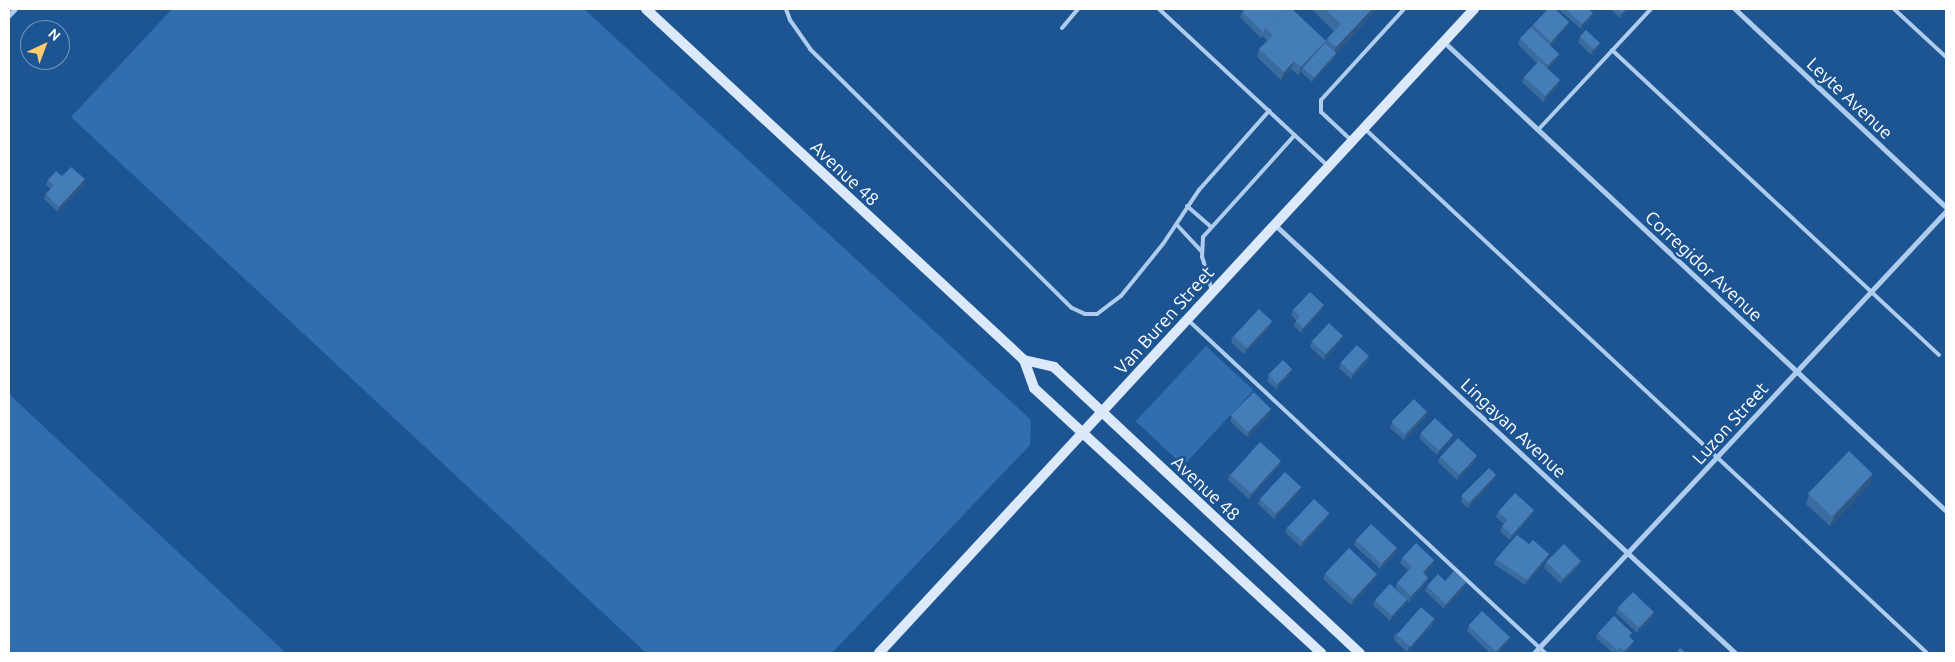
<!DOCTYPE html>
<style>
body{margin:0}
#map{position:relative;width:1955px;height:662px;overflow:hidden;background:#1d5492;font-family:Ubuntu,sans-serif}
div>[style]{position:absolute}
.green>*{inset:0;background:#306eb0;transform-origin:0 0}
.lane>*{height:4px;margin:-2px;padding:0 2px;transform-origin:2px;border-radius:2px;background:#aecdee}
.street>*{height:5px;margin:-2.5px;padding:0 2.5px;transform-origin:2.5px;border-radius:2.5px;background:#aecdee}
.secondary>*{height:10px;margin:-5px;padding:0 5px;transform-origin:5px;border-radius:5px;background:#dbe9fa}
.wall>*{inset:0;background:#3b6c9f}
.shaded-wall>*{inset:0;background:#305882}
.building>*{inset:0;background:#457db9;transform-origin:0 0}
span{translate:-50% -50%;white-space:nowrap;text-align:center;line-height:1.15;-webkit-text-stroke:5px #1d5492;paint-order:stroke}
.street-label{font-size:18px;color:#fff}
.frame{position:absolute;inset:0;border:10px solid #fff;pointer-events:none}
.north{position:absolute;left:20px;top:20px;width:50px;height:50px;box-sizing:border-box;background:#1d5492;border:1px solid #7798be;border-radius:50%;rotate:43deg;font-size:14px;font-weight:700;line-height:20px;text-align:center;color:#fff}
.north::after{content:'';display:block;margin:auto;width:18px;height:22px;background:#fecf6c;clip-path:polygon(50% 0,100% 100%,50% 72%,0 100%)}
</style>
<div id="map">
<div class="green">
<i style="clip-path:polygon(172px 9px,584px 9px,1031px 420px,1030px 445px,832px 653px,646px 653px,71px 117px)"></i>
<i style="left:1206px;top:346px;width:65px;height:103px;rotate:43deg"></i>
<i style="clip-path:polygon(9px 394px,286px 653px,9px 653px)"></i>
</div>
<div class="lane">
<i style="left:786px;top:9px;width:12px;rotate:70deg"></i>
<i style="left:790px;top:20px;width:35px;rotate:55deg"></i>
<i style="left:810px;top:49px;width:368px;rotate:44.7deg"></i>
<i style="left:1072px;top:308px;width:14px;rotate:25deg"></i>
<i style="left:1085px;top:314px;width:12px"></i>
<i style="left:1097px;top:314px;width:30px;rotate:-37deg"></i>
<i style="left:1121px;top:296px;width:67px;rotate:-51.1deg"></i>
<i style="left:1163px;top:244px;width:65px;rotate:-56.3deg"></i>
<i style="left:1199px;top:190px;width:106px;rotate:-48.5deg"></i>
<i style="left:1159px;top:9px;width:231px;rotate:42.9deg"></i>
<i style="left:1894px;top:9px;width:71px;rotate:42.7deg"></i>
<i style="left:1062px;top:28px;width:25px;rotate:-50deg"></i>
<i style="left:1612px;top:50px;width:447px;rotate:43deg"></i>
<i style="left:1365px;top:129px;width:768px;rotate:43deg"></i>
<i style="left:1538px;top:130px;width:166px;rotate:-47deg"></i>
<i style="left:1352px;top:141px;width:42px;rotate:-136.9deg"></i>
<i style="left:1321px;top:112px;width:12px;rotate:-90deg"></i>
<i style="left:1321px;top:100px;width:123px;rotate:-47.6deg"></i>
<i style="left:1187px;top:206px;width:32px;rotate:41deg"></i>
<i style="left:1177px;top:225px;width:35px;rotate:47deg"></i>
<i style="left:1212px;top:291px;width:35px;rotate:-106deg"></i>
<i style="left:1202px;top:257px;width:20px;rotate:-87deg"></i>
<i style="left:1203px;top:237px;width:137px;rotate:-48deg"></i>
<i style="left:1188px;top:320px;width:488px;rotate:43deg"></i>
</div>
<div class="street">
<i style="left:1735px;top:9px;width:289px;rotate:43.2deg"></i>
<i style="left:9px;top:15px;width:8px;rotate:-45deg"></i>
<i style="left:1444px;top:42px;width:687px;rotate:43.05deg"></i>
<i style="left:1274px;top:224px;width:630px;rotate:42.94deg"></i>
<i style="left:1534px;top:653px;width:604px;rotate:-47.01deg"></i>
</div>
<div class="secondary">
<i style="left:646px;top:9px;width:516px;rotate:42.88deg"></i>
<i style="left:1024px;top:360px;width:30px;rotate:70deg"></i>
<i style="left:1034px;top:388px;width:391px;rotate:42.7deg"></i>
<i style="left:1024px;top:360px;width:31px;rotate:13deg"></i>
<i style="left:1054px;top:367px;width:419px;rotate:43.1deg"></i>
<i style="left:879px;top:653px;width:877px;rotate:-47.26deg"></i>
</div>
<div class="wall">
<i style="clip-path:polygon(1311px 9px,1377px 9px,1336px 53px,1334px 59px,1312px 82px,1301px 72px,1302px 70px,1298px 75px,1291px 69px,1281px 80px,1257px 57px,1259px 49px,1268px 41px,1263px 36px,1261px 38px,1240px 17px,1242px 12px,1326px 41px,1327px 39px,1334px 31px)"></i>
<i style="clip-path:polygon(1558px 9px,1588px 9px,1591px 18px,1581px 29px)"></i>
<i style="clip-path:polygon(1610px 9px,1628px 9px,1620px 18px)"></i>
<i style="clip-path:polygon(1533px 25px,1567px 27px,1550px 46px,1559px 54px,1557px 59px,1548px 69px,1560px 80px,1558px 85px,1543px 102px,1522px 82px,1524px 77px,1537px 63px,1518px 44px,1520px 39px,1531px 28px)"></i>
<i style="clip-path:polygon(1580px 37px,1600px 43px,1598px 48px,1591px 55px,1578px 42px)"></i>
<i style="clip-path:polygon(62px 176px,83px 185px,58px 212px,44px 199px,46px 194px,51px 189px,46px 185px,48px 180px)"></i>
<i style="clip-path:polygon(1293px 310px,1322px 310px,1301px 333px,1294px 326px,1296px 320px,1291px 315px)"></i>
<i style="clip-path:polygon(1270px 327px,1244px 354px,1231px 342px,1233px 336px)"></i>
<i style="clip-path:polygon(1312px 341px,1341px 341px,1324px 360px,1310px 347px)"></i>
<i style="clip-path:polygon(1369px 356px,1367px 362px,1351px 379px,1339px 368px,1341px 363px)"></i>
<i style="clip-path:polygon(1290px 374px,1276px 389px,1267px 381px,1269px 375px)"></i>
<i style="clip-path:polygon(1271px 409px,1269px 414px,1247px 437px,1230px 421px,1232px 416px)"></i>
<i style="clip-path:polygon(1427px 412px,1426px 417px,1404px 440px,1390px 428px,1392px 422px)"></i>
<i style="clip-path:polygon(1421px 433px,1451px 440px,1437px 455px,1419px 438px)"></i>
<i style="clip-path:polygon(1440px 457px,1475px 461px,1457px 480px,1438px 462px)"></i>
<i style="clip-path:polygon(1281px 461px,1279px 466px,1249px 499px,1228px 480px,1230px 474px)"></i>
<i style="clip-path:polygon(1494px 480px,1468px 508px,1461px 502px,1462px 496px)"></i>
<i style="clip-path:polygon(1870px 484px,1830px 526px,1806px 504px,1809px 494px)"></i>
<i style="clip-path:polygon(1301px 487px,1299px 492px,1274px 519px,1258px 504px,1260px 499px)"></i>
<i style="clip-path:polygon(1498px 512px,1532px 515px,1510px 540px,1500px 531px,1502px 526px,1504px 524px,1496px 517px)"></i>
<i style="clip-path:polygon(1327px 518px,1301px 547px,1285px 532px,1287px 527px)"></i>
<i style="clip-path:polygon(1356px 540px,1397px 548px,1395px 554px,1380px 569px,1354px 545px)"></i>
<i style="clip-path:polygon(1529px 544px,1549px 554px,1547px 559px,1525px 585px,1494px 564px,1496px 559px)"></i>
<i style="clip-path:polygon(1402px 558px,1434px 560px,1432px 566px,1424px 574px,1426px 583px,1409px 602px,1395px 588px,1397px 583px,1408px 570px,1400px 563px)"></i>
<i style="clip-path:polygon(1546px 562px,1579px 566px,1561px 584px,1544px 568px)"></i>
<i style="clip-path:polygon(1325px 574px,1377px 574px,1375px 579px,1351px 605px,1323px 579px)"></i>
<i style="clip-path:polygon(1445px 581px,1466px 582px,1464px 588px,1444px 609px,1425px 591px,1427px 586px)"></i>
<i style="clip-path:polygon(1375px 600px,1407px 600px,1405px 605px,1390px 621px,1373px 605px)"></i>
<i style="clip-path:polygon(1618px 608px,1654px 612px,1652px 618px,1637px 633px,1616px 613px)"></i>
<i style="clip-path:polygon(1433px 625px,1407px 652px,1394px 640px,1395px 634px)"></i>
<i style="clip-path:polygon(1469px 626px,1510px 637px,1508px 642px,1498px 653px,1490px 653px,1467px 631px)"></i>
<i style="clip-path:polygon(1598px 633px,1630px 637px,1632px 646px,1626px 653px,1619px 653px,1618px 652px,1616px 653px,1613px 653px,1596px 638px)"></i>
</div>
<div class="shaded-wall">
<i style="clip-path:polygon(1372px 9px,1377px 9px,1332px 57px,1336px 47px)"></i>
<i style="clip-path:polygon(1626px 9px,1628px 9px,1620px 18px,1622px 13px)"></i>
<i style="clip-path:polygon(1593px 13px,1591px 18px,1581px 29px,1582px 24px)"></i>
<i style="clip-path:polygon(1569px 22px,1567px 27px,1549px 47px,1551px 42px)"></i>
<i style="clip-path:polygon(1326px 41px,1324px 49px,1303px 67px,1302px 70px,1298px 75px,1301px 67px)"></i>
<i style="clip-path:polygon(1600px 43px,1598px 48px,1591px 55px,1593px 49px)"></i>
<i style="clip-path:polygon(1336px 53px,1334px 59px,1312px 82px,1314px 77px)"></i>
<i style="clip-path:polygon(1559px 54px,1557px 59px,1546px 71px,1548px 66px)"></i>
<i style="clip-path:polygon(1294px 61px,1291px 69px,1281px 80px,1284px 72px)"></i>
<i style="clip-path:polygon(1560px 80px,1558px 85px,1543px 102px,1545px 97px)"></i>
<i style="clip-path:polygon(85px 179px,83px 185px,58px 212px,59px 207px)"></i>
<i style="clip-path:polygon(1324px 305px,1322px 310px,1301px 333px,1303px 328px)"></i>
<i style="clip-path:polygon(1272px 321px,1270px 327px,1244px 354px,1246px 349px)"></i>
<i style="clip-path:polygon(1343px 336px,1341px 341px,1324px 360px,1325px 354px)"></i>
<i style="clip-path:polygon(1369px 356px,1367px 362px,1351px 379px,1353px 374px)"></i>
<i style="clip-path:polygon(1292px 369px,1290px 374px,1276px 389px,1278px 384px)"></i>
<i style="clip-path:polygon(1271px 409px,1269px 414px,1247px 437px,1249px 432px)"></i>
<i style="clip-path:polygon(1427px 412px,1426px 417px,1404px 440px,1406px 435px)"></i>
<i style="clip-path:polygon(1453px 435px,1451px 440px,1437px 455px,1439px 450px)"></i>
<i style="clip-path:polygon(1477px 456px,1475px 461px,1457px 480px,1459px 474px)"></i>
<i style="clip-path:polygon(1281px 461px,1279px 466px,1249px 499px,1251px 494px)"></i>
<i style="clip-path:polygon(1873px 474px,1870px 484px,1830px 526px,1834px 516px)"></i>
<i style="clip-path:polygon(1496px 475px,1494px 480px,1468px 508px,1470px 503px)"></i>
<i style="clip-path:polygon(1301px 487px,1299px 492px,1274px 519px,1276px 514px)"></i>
<i style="clip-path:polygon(1534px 510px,1532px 515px,1510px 540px,1512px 535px)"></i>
<i style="clip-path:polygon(1329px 513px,1327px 518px,1301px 547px,1303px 541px)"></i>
<i style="clip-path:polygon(1397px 548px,1395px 554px,1380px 569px,1382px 564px)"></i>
<i style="clip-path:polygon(1549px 554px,1547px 559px,1525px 585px,1527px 580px)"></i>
<i style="clip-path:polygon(1434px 560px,1432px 566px,1421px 578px,1423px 572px)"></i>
<i style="clip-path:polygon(1581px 561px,1579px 566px,1561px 584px,1563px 579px)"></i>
<i style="clip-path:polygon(1377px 574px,1375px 579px,1351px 605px,1353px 600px)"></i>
<i style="clip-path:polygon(1428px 578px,1426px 583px,1409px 602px,1411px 596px)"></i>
<i style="clip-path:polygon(1466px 582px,1464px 588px,1444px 609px,1446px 604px)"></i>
<i style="clip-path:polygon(1407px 600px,1405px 605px,1390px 621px,1392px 616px)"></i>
<i style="clip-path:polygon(1654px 612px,1652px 618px,1637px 633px,1639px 628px)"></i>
<i style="clip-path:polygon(1435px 619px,1433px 625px,1407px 652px,1409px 647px)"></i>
<i style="clip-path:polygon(1510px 637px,1508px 642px,1498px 653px,1496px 653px,1496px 652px)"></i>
<i style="clip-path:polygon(1634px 641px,1632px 646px,1626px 653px,1624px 653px,1624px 651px)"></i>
</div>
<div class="building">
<i style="clip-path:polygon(1245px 9px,1284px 9px,1265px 28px,1263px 32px,1242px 12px)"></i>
<i style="clip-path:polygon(1284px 9px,1292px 9px,1326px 41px,1301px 67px,1294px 61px,1284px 72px,1259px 49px,1273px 35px,1265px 28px)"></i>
<i style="clip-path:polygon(1325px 9px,1372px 9px,1336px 47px,1327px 39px,1341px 24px)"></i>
<i style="clip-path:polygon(1548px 9px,1555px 9px,1569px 22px,1551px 42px,1533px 25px)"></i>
<i style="clip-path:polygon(1566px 9px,1588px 9px,1593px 13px,1582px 24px)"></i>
<i style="clip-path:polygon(1618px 9px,1626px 9px,1622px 13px)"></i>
<i style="left:1531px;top:27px;width:39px;height:16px;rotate:44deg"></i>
<i style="left:1586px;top:30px;width:19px;height:9px;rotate:43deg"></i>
<i style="left:1325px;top:43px;width:15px;height:33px;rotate:42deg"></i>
<i style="left:1539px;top:61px;width:28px;height:22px;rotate:42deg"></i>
<i style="clip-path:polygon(71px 167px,85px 179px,59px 207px,46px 194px,54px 185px,48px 180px,56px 171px,62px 176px)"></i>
<i style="clip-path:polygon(1310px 292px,1324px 305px,1303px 328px,1296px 321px,1300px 316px,1293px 310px)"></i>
<i style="left:1259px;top:309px;width:18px;height:37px;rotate:43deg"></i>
<i style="left:1329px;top:323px;width:19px;height:25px;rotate:43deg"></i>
<i style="left:1357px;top:345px;width:16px;height:24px;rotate:43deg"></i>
<i style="left:1283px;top:360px;width:13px;height:21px;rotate:45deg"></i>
<i style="left:1254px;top:392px;width:24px;height:33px;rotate:45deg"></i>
<i style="left:1414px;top:399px;width:18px;height:32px;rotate:45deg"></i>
<i style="left:1435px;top:418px;width:25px;height:21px;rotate:43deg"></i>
<i style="left:1458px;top:438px;width:26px;height:26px;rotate:43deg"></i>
<i style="left:1260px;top:442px;width:28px;height:44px;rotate:42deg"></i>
<i style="left:1849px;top:451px;width:33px;height:59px;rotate:44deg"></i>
<i style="left:1489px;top:468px;width:10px;height:39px;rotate:45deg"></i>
<i style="left:1285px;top:472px;width:22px;height:37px;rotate:43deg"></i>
<i style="clip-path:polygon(1515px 493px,1534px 510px,1512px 535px,1502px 526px,1508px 520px,1498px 512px)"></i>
<i style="left:1314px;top:499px;width:21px;height:39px;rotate:43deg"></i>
<i style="left:1371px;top:524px;width:35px;height:22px;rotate:43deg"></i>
<i style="clip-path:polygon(1517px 535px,1529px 544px,1533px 540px,1549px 554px,1527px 580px,1496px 559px)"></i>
<i style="clip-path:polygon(1416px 543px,1434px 560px,1423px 572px,1428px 578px,1411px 596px,1397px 583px,1412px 567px,1402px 558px)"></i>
<i style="left:1564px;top:544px;width:24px;height:25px;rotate:45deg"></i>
<i style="left:1349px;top:548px;width:38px;height:35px;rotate:43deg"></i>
<i style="clip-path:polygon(1454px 571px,1466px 582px,1446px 604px,1427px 586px,1438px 574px,1445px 581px)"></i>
<i style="left:1390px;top:584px;width:23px;height:22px;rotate:43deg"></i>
<i style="left:1633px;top:592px;width:29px;height:22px;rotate:44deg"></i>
<i style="left:1421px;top:607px;width:18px;height:37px;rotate:41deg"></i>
<i style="left:1482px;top:611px;width:38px;height:20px;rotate:43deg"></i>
<i style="clip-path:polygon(1614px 616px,1632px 633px,1629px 636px,1634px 641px,1624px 651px,1619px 647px,1617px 650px,1598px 633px)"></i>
<i style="clip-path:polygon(1680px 648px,1686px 653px,1676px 653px)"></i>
</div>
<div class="street-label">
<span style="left:1850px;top:98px;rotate:43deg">Leyte Avenue</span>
<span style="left:845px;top:173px;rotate:43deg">Avenue 48</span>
<span style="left:1704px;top:266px;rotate:43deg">Corregidor Avenue</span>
<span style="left:1164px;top:320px;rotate:-48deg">Van Buren Street</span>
<span style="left:1730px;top:423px;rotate:-48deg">Luzon Street</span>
<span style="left:1514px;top:428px;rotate:43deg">Lingayan Avenue</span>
<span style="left:1206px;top:488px;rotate:43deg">Avenue 48</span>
</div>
<div class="frame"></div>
<div class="north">N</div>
</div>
